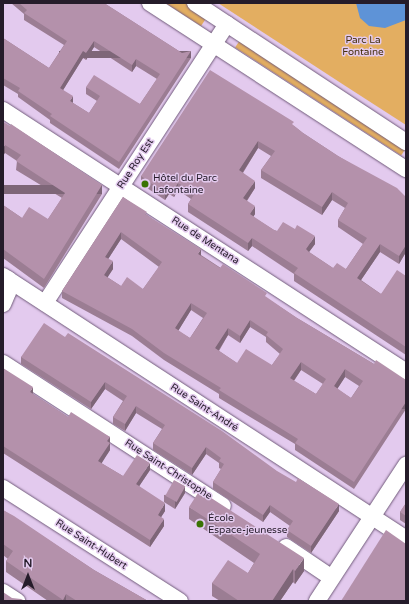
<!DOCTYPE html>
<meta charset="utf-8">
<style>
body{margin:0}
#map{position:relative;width:409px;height:604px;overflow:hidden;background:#e3caee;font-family:"Varela Round",sans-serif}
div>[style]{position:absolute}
.green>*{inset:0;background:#e3ae61;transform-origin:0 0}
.water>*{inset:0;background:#5e93d7}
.roads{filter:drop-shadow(0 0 1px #715b7b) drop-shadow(0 0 1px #715b7b)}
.minor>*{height:16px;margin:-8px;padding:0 8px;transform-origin:8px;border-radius:8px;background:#fff}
.wall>*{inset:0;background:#9b7d93}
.shaded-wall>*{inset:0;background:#7e6678;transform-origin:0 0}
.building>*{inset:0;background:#b491ab;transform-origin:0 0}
.dots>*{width:11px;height:11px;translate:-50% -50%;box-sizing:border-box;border:2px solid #e3caee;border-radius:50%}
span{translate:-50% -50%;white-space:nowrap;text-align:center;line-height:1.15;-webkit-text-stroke:3px #e3caee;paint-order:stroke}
.park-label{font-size:10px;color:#442e0a}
.street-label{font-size:10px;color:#251c2a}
.poi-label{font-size:10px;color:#251c2a}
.left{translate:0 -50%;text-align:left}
.frame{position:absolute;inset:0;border:4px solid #251c2a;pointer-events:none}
.north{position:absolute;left:8px;top:556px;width:40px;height:40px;-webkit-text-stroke:3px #e3caee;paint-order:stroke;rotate:0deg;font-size:11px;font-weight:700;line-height:16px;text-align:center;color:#251c2a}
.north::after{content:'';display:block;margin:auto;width:14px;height:18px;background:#251c2a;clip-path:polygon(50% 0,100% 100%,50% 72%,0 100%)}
</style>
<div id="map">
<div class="green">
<i style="clip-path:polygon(165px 3px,185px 3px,207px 17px,201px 26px)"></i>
<i style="clip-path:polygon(218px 3px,406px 3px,406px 125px,347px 87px)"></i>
<i style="left:240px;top:40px;width:198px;height:9px;rotate:33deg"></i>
</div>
<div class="water">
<i style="clip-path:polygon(356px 3px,406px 3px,406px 20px,385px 28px,369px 26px,360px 18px)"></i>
</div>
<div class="roads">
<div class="minor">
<i style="left:150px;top:3px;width:305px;rotate:33deg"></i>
<i style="left:195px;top:3px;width:253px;rotate:33.4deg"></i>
<i style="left:3px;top:110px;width:481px;rotate:33deg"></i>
<i style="left:3px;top:276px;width:481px;rotate:33.1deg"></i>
<i style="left:45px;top:303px;width:333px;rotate:-56.9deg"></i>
<i style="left:3px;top:304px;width:13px;rotate:-67deg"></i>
<i style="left:8px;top:292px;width:13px;rotate:-90deg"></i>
<i style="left:3px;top:363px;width:262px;rotate:33deg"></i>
<i style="left:3px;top:488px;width:210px;rotate:32.6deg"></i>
<i style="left:286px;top:547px;width:55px;rotate:34deg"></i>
<i style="left:3px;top:592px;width:17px;rotate:33deg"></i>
<i style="left:317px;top:601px;width:163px;rotate:-56.8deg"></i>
</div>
</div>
<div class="wall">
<i style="clip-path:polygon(evenodd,11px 3px,104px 3px,182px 53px,191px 58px,119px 169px,50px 123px,50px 120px,18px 97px,18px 94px,3px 85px,3px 38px,49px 68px,64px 45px,24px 20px,24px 14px,11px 3px,94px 47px,132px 72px,136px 66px,157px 79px,140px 104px,86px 87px,86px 94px,97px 101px,89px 113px,73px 103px,63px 90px,83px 58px,86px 60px,94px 47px)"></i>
<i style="clip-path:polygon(3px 122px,102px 194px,44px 288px,3px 258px,3px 205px,22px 218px,48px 219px,62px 198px,16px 170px,17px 161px,5px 153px)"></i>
<i style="clip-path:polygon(evenodd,294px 126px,303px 133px,338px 156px,406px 197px,406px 252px,399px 264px,380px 252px,361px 280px,381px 294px,406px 276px,406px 355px,294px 281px,294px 274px,252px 246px,248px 251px,188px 212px,188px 204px,191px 199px,178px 190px,174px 197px,169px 194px,165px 200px,141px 184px,141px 176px,294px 126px,258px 148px,271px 156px,261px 170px,261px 178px,322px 215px,332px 200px,345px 208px,338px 220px,338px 227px,363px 244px,346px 269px,333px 268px,309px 252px,315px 244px,274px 230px,253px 217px,255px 214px,247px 201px,255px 188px,243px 173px,258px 148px)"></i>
<i style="clip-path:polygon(evenodd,123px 197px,147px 215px,201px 255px,297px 318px,374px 364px,406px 380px,406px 409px,354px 489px,295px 450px,295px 444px,219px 398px,219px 394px,164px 360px,132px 336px,62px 298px,62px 291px,123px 197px,121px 239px,159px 267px,143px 289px,121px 286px,107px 277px,113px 269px,108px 259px,121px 239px,123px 197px,191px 310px,203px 318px,190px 338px,178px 331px,191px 310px,123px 197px,250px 327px,266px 337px,266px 342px,280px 354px,272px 365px,237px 363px,219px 351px,228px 335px,240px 343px,250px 327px,123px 197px,301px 370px,323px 384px,316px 394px,294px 381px,301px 370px,123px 197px,345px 377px,359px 386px,351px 398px,337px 389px,345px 377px)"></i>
<i style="clip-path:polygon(65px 337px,339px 511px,311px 553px,287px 537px,287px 530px,290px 526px,270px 512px,263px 522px,213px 489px,213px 482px,221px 469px,219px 468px,219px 463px,206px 454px,192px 475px,153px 450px,153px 443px,162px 429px,136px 413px,125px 431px,113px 424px,113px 417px,123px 401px,105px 389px,91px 409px,21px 364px,21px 357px)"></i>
<i style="clip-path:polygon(3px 368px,33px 394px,68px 417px,110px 437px,110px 450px,101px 463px,123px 476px,150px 470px,139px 486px,165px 511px,161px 517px,164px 526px,150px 547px,3px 453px)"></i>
<i style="clip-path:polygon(185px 493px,175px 509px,164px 502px,164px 495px)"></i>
<i style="clip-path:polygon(406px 503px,406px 524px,400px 520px,400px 512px)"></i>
<i style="clip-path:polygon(189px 507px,304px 571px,295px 584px,293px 582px,280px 601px,220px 601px,212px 596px,212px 583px,248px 573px,254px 563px,189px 519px)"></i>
<i style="clip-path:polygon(3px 510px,94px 570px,148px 601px,48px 601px,6px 572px,6px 561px,8px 559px,3px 555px)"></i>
</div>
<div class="shaded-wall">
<i style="clip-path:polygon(94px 41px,94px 47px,86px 60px,86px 53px)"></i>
<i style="clip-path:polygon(83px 51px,83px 58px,60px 95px,60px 88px)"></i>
<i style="left:191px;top:51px;width:7px;height:132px;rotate:90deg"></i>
<i style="clip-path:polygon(136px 59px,136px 66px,132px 72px,132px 65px)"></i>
<i style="clip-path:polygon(73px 96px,73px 103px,70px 101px)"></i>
<i style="clip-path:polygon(258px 141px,258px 148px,239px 178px,239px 170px)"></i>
<i style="clip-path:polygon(5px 145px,5px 153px,3px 156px,3px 148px)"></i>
<i style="clip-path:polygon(255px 181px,255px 188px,243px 206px,243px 198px)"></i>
<i style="clip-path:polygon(178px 183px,178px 190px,174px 197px,174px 189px)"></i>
<i style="left:102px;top:185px;width:9px;height:110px;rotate:90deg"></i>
<i style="clip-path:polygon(169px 186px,169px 194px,165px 200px,165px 193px)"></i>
<i style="clip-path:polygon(332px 192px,332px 200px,322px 215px,322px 207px)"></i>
<i style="clip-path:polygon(255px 206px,255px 214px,250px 222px,250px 214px)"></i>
<i style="clip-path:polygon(121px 232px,121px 239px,105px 264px,105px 257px)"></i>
<i style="clip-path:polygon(315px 236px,315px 244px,306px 256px,306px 249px)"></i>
<i style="clip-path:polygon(252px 238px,252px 246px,248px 251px,248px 243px)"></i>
<i style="clip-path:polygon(380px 244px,380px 252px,357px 286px,357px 278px)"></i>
<i style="clip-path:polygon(406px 245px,406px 252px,399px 264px,399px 256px)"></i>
<i style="clip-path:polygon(201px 249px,201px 256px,198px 254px)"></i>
<i style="clip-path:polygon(113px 261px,113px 269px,104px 283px,104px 275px)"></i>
<i style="clip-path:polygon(191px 303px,191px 310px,175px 336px,175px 328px)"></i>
<i style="clip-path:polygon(250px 320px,250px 327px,240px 343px,240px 336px)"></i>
<i style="clip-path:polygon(228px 328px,228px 335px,215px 356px,215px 348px)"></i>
<i style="clip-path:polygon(301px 362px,301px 370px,290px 386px,290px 378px)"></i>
<i style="clip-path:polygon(345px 369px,345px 377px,334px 394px,334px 386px)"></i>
<i style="clip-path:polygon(105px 382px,105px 389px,91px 409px,91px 402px)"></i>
<i style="clip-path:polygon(33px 387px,33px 394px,30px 392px)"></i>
<i style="left:406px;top:402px;width:7px;height:95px;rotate:90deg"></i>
<i style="clip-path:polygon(136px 406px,136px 413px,125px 431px,125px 424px)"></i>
<i style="clip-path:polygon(110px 437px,110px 450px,98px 469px,98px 461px,107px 441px)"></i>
<i style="clip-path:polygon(206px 447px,206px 454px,192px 475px,192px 468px)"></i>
<i style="clip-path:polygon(150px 463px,150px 470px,136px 491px,136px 484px)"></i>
<i style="clip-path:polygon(185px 486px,185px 493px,175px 509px,175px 502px)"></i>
<i style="clip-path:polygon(165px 503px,165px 511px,158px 522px,158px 515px)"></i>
<i style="clip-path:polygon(339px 504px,339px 511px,311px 553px,311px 546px)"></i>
<i style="clip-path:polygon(270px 505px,270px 512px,263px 522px,263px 515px)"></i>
<i style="clip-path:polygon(164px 519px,164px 526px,150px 547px,150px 540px)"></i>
<i style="clip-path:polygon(304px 558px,304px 571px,295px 584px,295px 571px)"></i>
<i style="clip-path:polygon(293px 569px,293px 582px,280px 601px,272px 601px)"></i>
<i style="clip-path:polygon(66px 594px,66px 601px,63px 601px,63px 600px)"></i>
</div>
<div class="building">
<i style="clip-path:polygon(evenodd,19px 3px,104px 3px,182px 53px,191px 51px,119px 162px,50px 116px,52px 114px,18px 91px,20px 88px,3px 78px,3px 38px,49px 68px,67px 41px,24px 13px,27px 10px,19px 3px,94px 41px,132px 65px,136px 59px,160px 74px,140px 104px,94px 75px,86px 87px,100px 96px,89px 113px,70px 101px,73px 96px,60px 88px,83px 51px,86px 53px,94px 41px)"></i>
<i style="clip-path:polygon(evenodd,210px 70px,294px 122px,292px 124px,303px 133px,338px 156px,397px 188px,406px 197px,406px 245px,399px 256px,380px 244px,357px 278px,381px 294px,397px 270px,406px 276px,406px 347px,294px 273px,298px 268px,252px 238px,248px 243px,188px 204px,195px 193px,178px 183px,174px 189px,169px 186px,165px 193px,141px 176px,210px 70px,258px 141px,275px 151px,261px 170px,322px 207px,332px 192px,348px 203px,338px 220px,367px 238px,346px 269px,337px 263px,333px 268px,309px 252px,306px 249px,315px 236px,297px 225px,295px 229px,283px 222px,277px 231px,274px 230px,250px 214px,255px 206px,243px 198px,255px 181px,239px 170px,258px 141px)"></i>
<i style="clip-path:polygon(3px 122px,10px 126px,11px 124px,102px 185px,44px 279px,3px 249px,3px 205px,22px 218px,29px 207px,48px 219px,65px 193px,16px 161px,21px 155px,5px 145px,3px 148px)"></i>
<i style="clip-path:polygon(evenodd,123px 197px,147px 212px,145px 214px,201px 249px,198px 254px,220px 268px,223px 264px,267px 293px,265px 296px,297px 318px,374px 364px,376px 360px,406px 380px,406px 402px,354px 482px,295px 443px,298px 439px,219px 390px,221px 388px,164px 353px,132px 329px,62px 291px,123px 197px,121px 232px,162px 262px,143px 289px,127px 277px,121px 286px,104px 275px,113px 261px,105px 257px,121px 232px,123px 197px,191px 303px,207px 313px,190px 338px,175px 328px,191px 303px,123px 197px,250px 320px,268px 332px,266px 335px,283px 349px,272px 365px,246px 349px,237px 363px,215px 348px,228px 328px,240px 336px,250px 320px,123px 197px,301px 362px,326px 379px,316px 394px,290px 378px,301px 362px,123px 197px,345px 369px,363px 381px,351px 398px,334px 386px,345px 369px)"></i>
<i style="clip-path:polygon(44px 323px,65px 337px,68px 333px,222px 431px,277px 471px,296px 482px,298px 478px,339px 504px,311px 546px,287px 530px,293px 521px,270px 505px,263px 515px,213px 482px,224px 464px,219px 461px,221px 458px,206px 447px,192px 468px,153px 443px,165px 425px,136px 406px,125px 424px,113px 417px,127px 396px,105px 382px,91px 402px,21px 357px)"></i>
<i style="clip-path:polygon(3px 368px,33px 387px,30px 392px,68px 417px,71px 412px,110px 437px,107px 441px,110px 443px,98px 461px,123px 476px,137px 455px,150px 463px,136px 484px,165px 503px,158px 515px,164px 519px,150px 540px,3px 446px)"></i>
<i style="left:174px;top:480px;width:13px;height:18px;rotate:29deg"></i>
<i style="clip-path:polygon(198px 493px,203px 497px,205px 494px,304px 558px,295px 571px,293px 569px,272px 601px,239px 601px,212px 583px,228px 560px,248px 573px,260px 554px,189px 507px)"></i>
<i style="clip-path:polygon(406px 503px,406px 516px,400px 512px)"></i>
<i style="clip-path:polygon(3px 510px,14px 516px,94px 570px,148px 601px,77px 601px,66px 594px,63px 600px,6px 561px,13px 551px,3px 544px)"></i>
<i style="clip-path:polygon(386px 530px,406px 544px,406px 601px,341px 601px)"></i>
<i style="clip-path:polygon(3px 592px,12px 598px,21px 599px,25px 601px,3px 601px)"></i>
</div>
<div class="dots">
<i style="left:145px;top:184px;background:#3a7303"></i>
<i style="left:200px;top:524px;background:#3a7303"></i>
</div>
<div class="park-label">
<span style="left:363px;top:46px">Parc La<br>Fontaine</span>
</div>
<div class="street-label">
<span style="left:136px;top:164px;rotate:-57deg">Rue Roy Est</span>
<span style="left:205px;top:241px;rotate:33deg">Rue de Mentana</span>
<span style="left:204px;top:408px;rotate:33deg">Rue Saint-André</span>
<span style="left:168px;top:470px;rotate:33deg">Rue Saint-Christophe</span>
<span style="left:91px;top:545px;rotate:33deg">Rue Saint-Hubert</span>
</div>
<div class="poi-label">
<span class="left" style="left:153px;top:184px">Hôtel du Parc<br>Lafontaine</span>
<span class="left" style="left:208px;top:524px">École<br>Espace-jeunesse</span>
</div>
<div class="frame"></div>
<div class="north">N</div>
</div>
